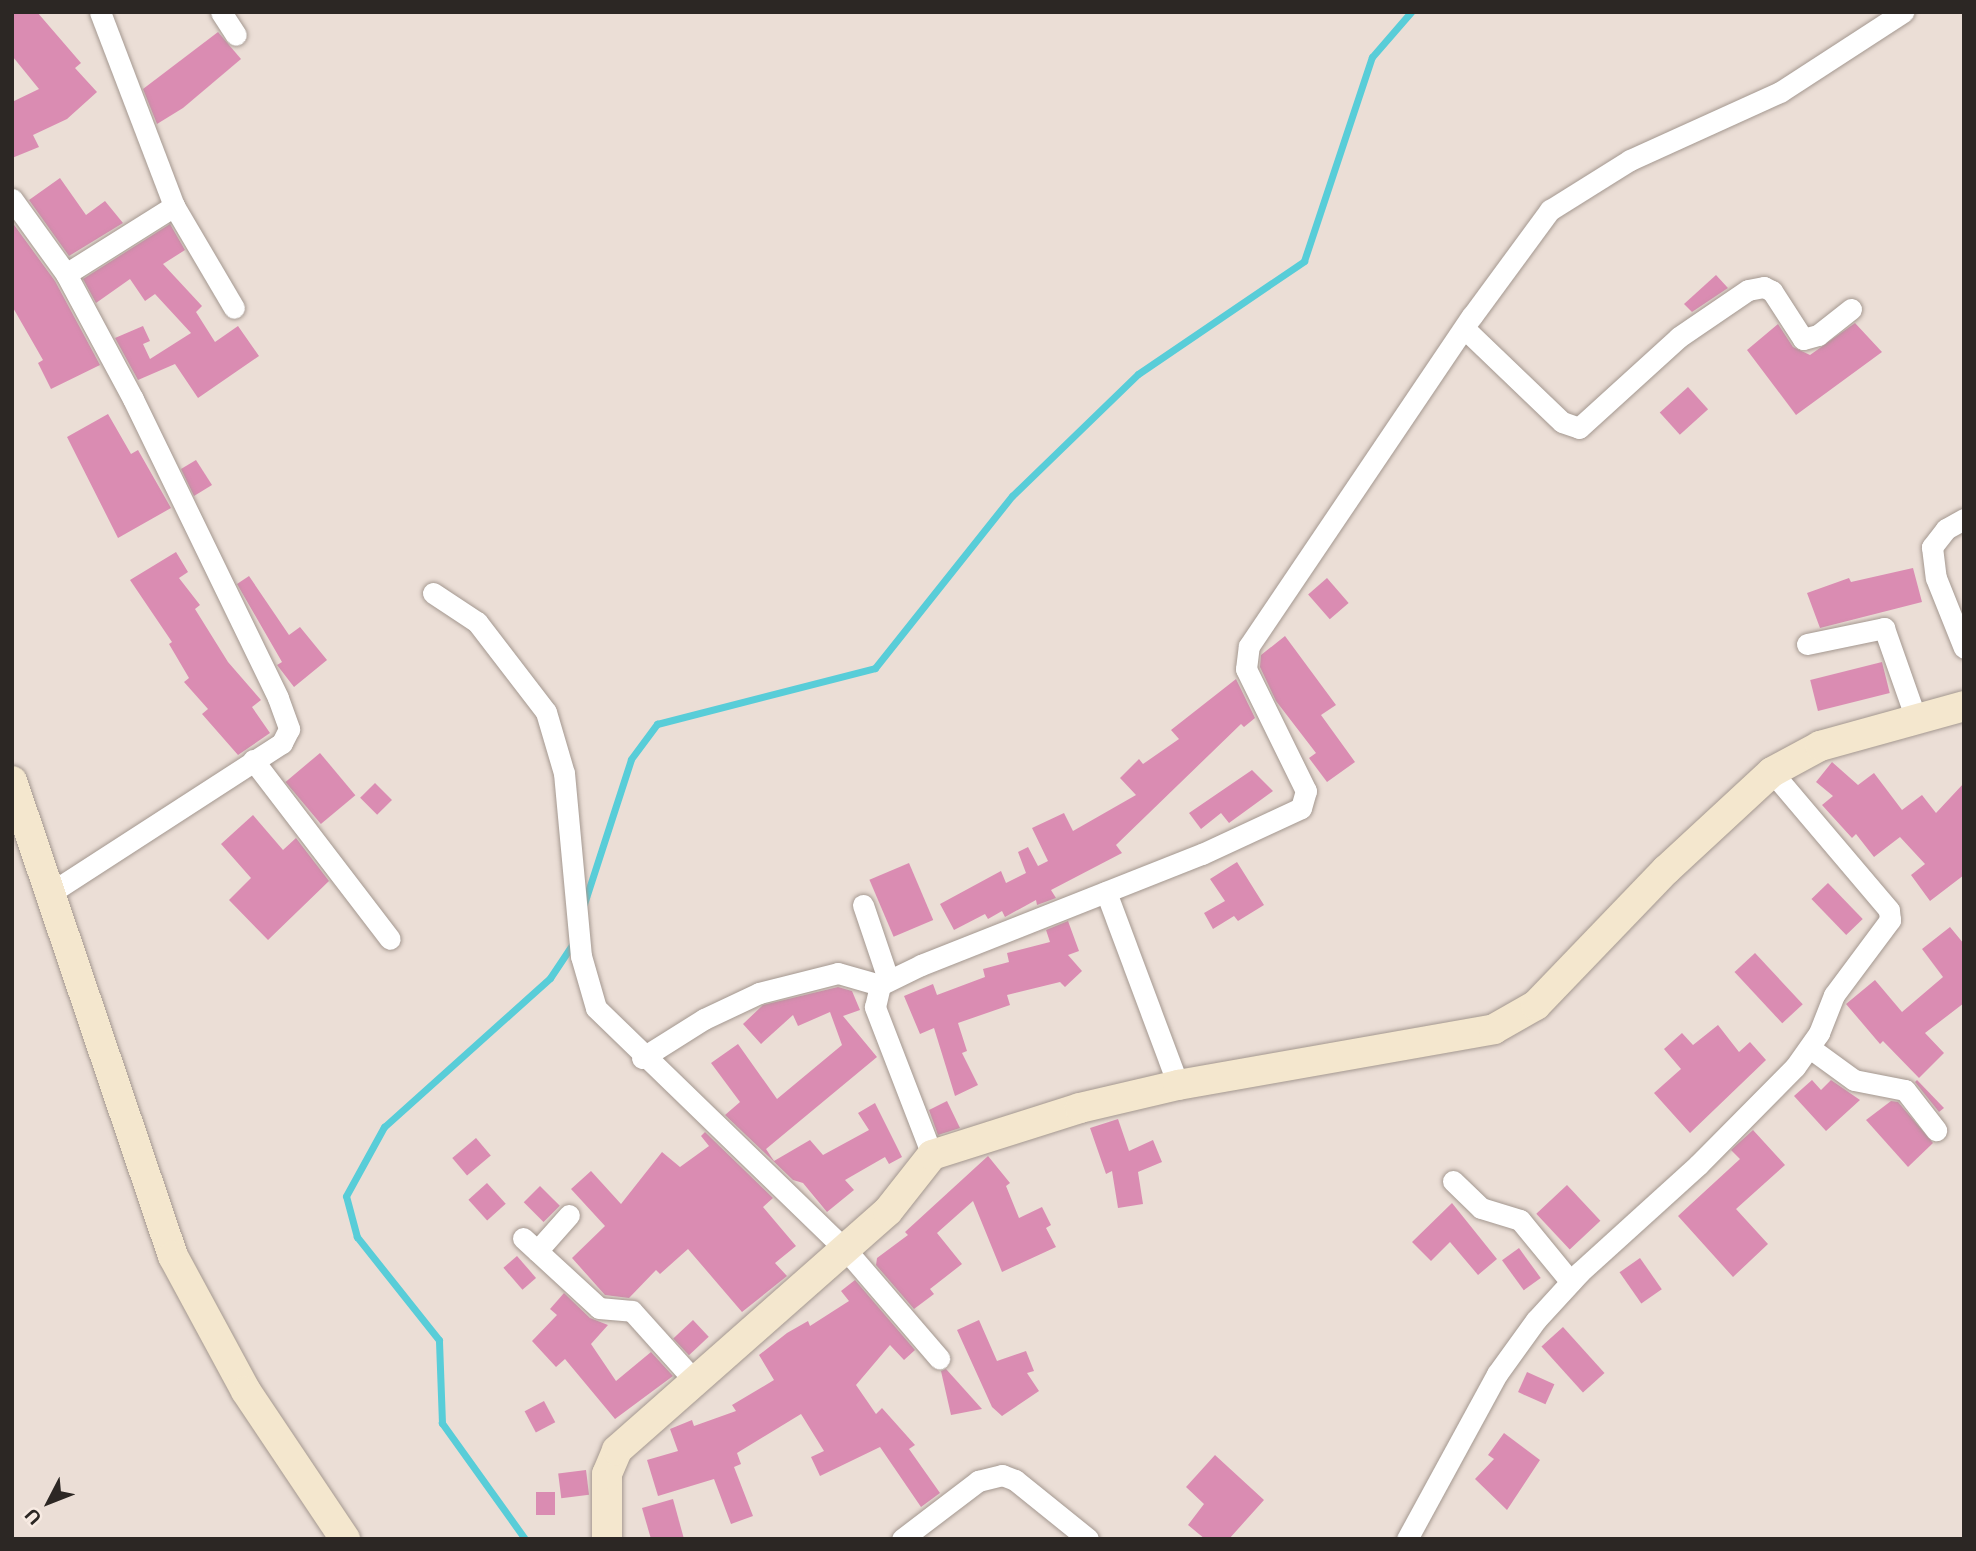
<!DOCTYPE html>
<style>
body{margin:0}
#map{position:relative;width:1976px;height:1551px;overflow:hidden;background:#ebded6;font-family:Helvetica,sans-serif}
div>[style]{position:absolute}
.stream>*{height:7px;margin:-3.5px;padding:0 3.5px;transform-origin:3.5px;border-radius:3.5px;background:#58cdd8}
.building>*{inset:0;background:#da8cb2;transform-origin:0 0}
.roads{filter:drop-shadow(0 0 2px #a49890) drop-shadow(0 0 2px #a49890)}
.street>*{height:21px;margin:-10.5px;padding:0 10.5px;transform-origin:10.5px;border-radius:10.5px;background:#fff}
.secondary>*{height:30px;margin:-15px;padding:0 15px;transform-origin:15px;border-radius:15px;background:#f4e7ce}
span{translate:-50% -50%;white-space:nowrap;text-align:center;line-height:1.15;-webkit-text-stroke:5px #f8ebe3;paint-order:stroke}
.frame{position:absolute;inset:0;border:14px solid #2c2724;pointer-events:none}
.north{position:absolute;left:14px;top:1467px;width:70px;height:70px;-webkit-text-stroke:5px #f8ebe3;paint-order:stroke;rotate:228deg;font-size:19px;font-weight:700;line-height:28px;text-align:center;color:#2c2724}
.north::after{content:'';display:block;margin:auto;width:24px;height:32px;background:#2c2724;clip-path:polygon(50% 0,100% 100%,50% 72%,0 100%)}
</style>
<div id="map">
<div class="stream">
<i style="left:584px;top:904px;width:152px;rotate:-72deg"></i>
<i style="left:631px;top:759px;width:44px;rotate:-53.4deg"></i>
<i style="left:657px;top:724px;width:225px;rotate:-14.4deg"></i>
<i style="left:875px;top:668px;width:220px;rotate:-51.5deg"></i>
<i style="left:1012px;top:496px;width:175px;rotate:-44.1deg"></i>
<i style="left:1138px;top:374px;width:201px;rotate:-34.2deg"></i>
<i style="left:1304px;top:261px;width:215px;rotate:-71.6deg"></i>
<i style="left:1372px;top:57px;width:60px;rotate:-49.1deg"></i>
<i style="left:525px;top:1539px;width:143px;rotate:-125.6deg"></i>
<i style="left:442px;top:1423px;width:83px;rotate:-92.1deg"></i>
<i style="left:439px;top:1340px;width:132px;rotate:-128.5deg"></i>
<i style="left:357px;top:1237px;width:42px;rotate:-105deg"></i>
<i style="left:346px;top:1196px;width:79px;rotate:-61.2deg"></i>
<i style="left:384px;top:1127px;width:223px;rotate:-41.9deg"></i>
<i style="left:550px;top:978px;width:43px;rotate:-56.3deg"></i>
</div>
<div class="building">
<i style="clip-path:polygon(12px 12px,37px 12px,81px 63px,75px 68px,97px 92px,67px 119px,33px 135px,39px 147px,12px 158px,12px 102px,39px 89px,13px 57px)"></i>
<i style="clip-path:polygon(218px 32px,241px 59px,183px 108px,157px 124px,143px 89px)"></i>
<i style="clip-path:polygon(60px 178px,86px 215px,105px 201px,123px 223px,69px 256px,29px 200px)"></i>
<i style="clip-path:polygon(12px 222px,55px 281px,100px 365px,51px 389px,38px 363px,43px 360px,12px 306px)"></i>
<i style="clip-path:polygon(170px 224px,185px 250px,163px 264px,202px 306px,196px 312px,215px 342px,238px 326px,259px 356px,198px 398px,175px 364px,138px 380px,115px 338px,143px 326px,150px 341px,143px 344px,150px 359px,191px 333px,155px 294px,145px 301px,130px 279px,96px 303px,83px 279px)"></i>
<i style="clip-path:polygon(1716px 275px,1728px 288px,1692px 312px,1684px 304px)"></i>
<i style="clip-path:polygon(1855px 323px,1882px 352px,1796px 415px,1747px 350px,1778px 324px,1793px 347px,1810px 355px)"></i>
<i style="left:1688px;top:387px;width:30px;height:38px;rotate:48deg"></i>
<i style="clip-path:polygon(108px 414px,131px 454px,138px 450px,171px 508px,118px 538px,67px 437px)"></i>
<i style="clip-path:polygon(196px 460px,212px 485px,194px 496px,181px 469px)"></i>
<i style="clip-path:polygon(176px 552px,188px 572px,179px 578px,200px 605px,195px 609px,228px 662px,261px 700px,252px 707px,270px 733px,238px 755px,202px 714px,208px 709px,184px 682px,189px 678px,169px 644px,172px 642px,130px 580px)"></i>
<i style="clip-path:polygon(1913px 568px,1922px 602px,1820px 628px,1807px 593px,1849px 578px,1851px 582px)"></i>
<i style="clip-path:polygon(249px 576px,289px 635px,300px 627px,327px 660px,294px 687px,277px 665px,282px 662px,237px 584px)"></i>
<i style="left:1327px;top:578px;width:33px;height:25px;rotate:49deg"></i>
<i style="clip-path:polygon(1285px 636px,1336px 705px,1321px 715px,1355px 762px,1327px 782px,1309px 758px,1316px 753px,1276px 701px,1260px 667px,1261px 655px)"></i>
<i style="left:1882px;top:662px;width:32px;height:74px;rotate:76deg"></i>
<i style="clip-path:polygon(1236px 679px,1255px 718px,1244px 727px,1241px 724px,1116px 845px,1122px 853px,1051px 890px,1056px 898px,1037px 905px,1036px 900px,1005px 917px,1002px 911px,988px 919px,985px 914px,954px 930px,940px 904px,1001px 871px,1006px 883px,1026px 873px,1018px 852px,1028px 847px,1038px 866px,1048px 861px,1032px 828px,1064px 813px,1073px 831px,1136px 795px,1120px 778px,1139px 759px,1143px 764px,1179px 739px,1171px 730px)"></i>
<i style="left:320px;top:753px;width:55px;height:45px;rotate:50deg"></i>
<i style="clip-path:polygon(1832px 762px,1858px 785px,1874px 773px,1902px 810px,1922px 795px,1936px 813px,1964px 783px,1964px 875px,1930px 901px,1911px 875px,1925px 864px,1900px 837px,1874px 857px,1856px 834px,1852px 838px,1822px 805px,1833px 796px,1816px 782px)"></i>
<i style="clip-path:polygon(1252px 770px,1273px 791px,1229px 823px,1221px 813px,1201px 829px,1189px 813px)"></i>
<i style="left:375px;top:783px;width:24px;height:21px;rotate:45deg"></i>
<i style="clip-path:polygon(253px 815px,283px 850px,296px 838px,329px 881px,268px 940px,229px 900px,251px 878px,221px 844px)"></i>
<i style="clip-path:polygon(1237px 862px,1264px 905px,1238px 921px,1234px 916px,1213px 929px,1204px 913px,1225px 901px,1210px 879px)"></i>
<i style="left:909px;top:863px;width:62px;height:43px;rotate:67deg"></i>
<i style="left:1828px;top:883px;width:50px;height:23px;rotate:46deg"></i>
<i style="clip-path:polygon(1068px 921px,1079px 951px,1068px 955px,1082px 971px,1065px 987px,1060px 982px,1007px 995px,1010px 1005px,958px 1023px,967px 1051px,962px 1053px,978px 1085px,955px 1096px,934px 1028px,920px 1034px,904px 996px,933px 984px,937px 995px,985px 977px,983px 969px,1009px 962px,1007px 953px,1050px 942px,1046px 930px)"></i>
<i style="clip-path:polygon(1950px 927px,1964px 944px,1964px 1003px,1925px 1033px,1944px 1053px,1919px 1078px,1883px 1041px,1880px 1044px,1846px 1004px,1875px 980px,1902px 1012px,1943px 977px,1922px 949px)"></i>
<i style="left:1755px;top:953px;width:70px;height:28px;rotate:47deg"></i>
<i style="clip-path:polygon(838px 987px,852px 991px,860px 1010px,843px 1016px,877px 1057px,766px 1149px,774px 1161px,810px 1140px,823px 1155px,869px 1130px,858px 1113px,875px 1103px,902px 1157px,889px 1164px,885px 1157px,845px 1180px,854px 1190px,827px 1212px,803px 1183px,793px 1180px,725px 1115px,740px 1102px,711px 1063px,738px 1044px,777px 1099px,842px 1045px,830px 1012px,798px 1026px,793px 1015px,761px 1044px,743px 1024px,763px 1005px)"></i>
<i style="clip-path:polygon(1718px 1025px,1739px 1052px,1750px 1042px,1766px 1060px,1690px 1133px,1654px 1093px,1681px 1069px,1664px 1049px,1682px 1033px,1693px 1045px)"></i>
<i style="clip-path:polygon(1812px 1080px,1821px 1090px,1831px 1080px,1860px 1100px,1826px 1131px,1794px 1096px)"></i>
<i style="clip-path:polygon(1917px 1080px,1944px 1108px,1939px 1112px,1915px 1082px)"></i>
<i style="clip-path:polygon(947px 1101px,960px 1128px,938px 1135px,929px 1110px)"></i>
<i style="clip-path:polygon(1891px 1101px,1898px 1102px,1933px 1143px,1908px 1167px,1866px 1120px)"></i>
<i style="clip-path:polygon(1118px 1119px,1129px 1151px,1153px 1140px,1162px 1162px,1138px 1172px,1143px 1204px,1118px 1208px,1112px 1171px,1106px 1174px,1090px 1128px)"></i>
<i style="clip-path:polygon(1753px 1130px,1785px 1165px,1736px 1209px,1768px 1244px,1733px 1277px,1678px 1216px,1740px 1159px,1731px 1150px)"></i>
<i style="clip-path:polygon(705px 1132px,773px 1198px,763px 1207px,796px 1246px,775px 1263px,787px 1276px,742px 1312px,688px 1249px,660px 1274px,656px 1270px,629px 1298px,605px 1295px,572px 1258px,605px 1226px,571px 1189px,591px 1171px,621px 1204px,662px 1152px,680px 1167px,709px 1146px,701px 1136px)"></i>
<i style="left:476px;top:1138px;width:23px;height:31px;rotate:50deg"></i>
<i style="clip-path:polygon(988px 1156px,1010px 1183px,1006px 1186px,1019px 1218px,1042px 1207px,1051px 1225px,1046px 1228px,1056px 1247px,1002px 1272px,973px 1201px,937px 1233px,962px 1264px,930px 1289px,934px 1294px,914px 1309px,876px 1265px,877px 1258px,908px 1235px,905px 1232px)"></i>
<i style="left:487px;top:1183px;width:28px;height:25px;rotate:48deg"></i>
<i style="left:1567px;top:1185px;width:49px;height:42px;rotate:47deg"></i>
<i style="left:540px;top:1186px;width:28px;height:23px;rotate:45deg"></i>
<i style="clip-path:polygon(1452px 1203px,1497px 1259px,1478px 1275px,1450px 1242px,1431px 1261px,1412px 1242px)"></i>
<i style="left:1519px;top:1248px;width:37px;height:21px;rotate:54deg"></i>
<i style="left:517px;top:1256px;width:29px;height:18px;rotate:49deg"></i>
<i style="left:1640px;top:1258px;width:38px;height:25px;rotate:55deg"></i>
<i style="clip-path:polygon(855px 1280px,915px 1350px,904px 1360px,890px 1345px,856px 1385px,876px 1414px,882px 1408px,915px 1445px,909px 1449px,940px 1493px,921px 1507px,880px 1447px,820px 1476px,811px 1457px,824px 1451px,801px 1414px,737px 1453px,741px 1464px,734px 1467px,753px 1516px,731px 1524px,714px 1479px,658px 1496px,647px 1460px,678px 1451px,670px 1429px,692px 1420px,694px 1426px,736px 1411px,732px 1405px,774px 1380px,759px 1355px,787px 1333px,808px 1321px,810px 1326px,849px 1301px,841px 1291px)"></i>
<i style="clip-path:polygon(564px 1293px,590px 1318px,608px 1325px,591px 1344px,616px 1381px,651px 1352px,673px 1376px,615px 1419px,565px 1359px,556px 1367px,532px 1341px,557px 1315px,550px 1309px)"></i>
<i style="left:693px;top:1320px;width:23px;height:27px;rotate:47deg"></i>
<i style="clip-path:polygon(979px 1320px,997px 1361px,1026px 1351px,1034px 1371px,1027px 1373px,1039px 1391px,1002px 1416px,992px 1407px,957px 1330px)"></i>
<i style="left:1563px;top:1327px;width:62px;height:29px;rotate:48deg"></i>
<i style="clip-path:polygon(946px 1369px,982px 1409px,951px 1415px,941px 1371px)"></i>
<i style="left:1527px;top:1372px;width:30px;height:22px;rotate:24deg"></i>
<i style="left:544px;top:1401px;width:24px;height:22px;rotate:62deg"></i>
<i style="clip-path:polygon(1504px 1433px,1540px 1460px,1507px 1510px,1475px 1479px,1494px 1459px,1488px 1455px)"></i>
<i style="clip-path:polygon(1215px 1455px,1264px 1500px,1229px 1539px,1205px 1539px,1188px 1525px,1204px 1504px,1186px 1487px)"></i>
<i style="left:586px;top:1470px;width:25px;height:28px;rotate:83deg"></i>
<i style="left:536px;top:1492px;width:19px;height:23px"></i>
<i style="clip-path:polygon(673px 1499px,684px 1539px,651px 1539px,642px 1508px)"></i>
</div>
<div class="roads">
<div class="street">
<i style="left:100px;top:12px;width:208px;rotate:69.1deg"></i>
<i style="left:174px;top:206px;width:118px;rotate:59.5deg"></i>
<i style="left:221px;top:12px;width:27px;rotate:57deg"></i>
<i style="left:12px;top:199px;width:92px;rotate:54.2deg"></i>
<i style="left:66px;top:274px;width:142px;rotate:61.8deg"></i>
<i style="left:133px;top:399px;width:332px;rotate:64.1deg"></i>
<i style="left:278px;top:698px;width:33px;rotate:70deg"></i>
<i style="left:289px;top:729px;width:16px;rotate:117deg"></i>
<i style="left:282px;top:743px;width:274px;rotate:147.1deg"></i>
<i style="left:66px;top:274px;width:128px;rotate:-32.2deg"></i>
<i style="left:1465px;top:329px;width:134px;rotate:43.8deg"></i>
<i style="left:1562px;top:422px;width:18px;rotate:19deg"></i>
<i style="left:1579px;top:428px;width:135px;rotate:-42.3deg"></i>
<i style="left:1679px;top:337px;width:83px;rotate:-34.3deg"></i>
<i style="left:1748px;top:290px;width:16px;rotate:-11deg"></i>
<i style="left:1764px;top:287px;width:9px;rotate:27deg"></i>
<i style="left:1772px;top:291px;width:57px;rotate:57.1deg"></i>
<i style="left:1803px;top:339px;width:16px;rotate:-15deg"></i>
<i style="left:1818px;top:335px;width:42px;rotate:-38.2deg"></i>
<i style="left:1964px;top:519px;width:21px;rotate:151deg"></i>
<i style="left:1946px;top:529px;width:23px;rotate:128deg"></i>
<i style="left:1932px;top:547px;width:31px;rotate:83deg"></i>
<i style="left:1936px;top:578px;width:75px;rotate:68.2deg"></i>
<i style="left:433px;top:593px;width:53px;rotate:33.4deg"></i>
<i style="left:477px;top:622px;width:113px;rotate:52.5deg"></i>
<i style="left:546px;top:712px;width:64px;rotate:73.6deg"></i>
<i style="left:564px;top:773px;width:184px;rotate:84.7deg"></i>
<i style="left:581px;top:956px;width:54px;rotate:73.9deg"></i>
<i style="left:596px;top:1008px;width:348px;rotate:44.1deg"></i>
<i style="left:846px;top:1250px;width:143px;rotate:49.3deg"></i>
<i style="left:1807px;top:644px;width:79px;rotate:-11.7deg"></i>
<i style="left:1884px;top:628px;width:96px;rotate:70.6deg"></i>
<i style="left:253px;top:760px;width:225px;rotate:52.6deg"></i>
<i style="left:1106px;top:892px;width:206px;rotate:69.5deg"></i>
<i style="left:863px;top:905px;width:78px;rotate:71.3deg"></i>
<i style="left:1810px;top:1048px;width:54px;rotate:36deg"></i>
<i style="left:1854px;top:1080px;width:52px;rotate:11.1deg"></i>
<i style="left:1905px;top:1090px;width:51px;rotate:52.2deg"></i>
<i style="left:642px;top:1058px;width:73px;rotate:-32.2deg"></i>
<i style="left:704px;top:1019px;width:61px;rotate:-25.3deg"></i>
<i style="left:759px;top:993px;width:81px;rotate:-14.2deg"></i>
<i style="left:838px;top:973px;width:44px;rotate:15.9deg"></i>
<i style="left:932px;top:1155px;width:159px;rotate:-111.1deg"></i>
<i style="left:875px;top:1007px;width:23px;rotate:-77deg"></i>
<i style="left:880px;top:985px;width:46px;rotate:-26deg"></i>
<i style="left:921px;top:965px;width:302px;rotate:-21.6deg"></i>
<i style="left:1202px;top:854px;width:109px;rotate:-24.9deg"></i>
<i style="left:1301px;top:808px;width:18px;rotate:-74deg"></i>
<i style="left:1306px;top:791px;width:136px;rotate:-116.2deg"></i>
<i style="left:1246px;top:669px;width:23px;rotate:-83deg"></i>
<i style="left:1249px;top:646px;width:398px;rotate:-56deg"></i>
<i style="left:1472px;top:316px;width:132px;rotate:-53.7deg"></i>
<i style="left:1550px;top:210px;width:94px;rotate:-32deg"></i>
<i style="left:1630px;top:160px;width:165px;rotate:-24.4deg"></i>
<i style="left:1780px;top:92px;width:147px;rotate:-33deg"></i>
<i style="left:1453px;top:1181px;width:39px;rotate:44deg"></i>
<i style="left:1481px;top:1208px;width:41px;rotate:17.1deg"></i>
<i style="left:1520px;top:1220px;width:80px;rotate:50.6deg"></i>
<i style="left:523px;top:1238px;width:103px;rotate:42.6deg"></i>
<i style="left:599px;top:1308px;width:33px;rotate:5deg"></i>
<i style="left:632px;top:1311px;width:91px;rotate:48.1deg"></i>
<i style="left:537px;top:1251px;width:48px;rotate:-48.4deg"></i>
<i style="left:902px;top:1539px;width:96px;rotate:-37.3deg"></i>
<i style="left:978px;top:1481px;width:25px;rotate:-14deg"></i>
<i style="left:1002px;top:1475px;width:14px;rotate:21deg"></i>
<i style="left:1015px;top:1480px;width:94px;rotate:38.9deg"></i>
<i style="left:1407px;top:1539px;width:188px;rotate:-61.4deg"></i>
<i style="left:1497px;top:1374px;width:67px;rotate:-54.2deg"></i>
<i style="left:1536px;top:1320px;width:65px;rotate:-47.5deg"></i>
<i style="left:1580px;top:1272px;width:159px;rotate:-42.2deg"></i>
<i style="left:1698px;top:1165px;width:138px;rotate:-45.3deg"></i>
<i style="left:1795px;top:1067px;width:42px;rotate:-54.8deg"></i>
<i style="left:1819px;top:1033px;width:41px;rotate:-68.5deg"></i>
<i style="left:1834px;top:995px;width:94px;rotate:-53.3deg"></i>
<i style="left:1890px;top:920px;width:10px;rotate:-96deg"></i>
<i style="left:1889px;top:910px;width:181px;rotate:-130.3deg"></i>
</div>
<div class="secondary">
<i style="left:12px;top:781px;width:502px;rotate:71.28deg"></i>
<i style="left:173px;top:1256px;width:153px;rotate:61.6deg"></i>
<i style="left:246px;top:1391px;width:178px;rotate:56.2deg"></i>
<i style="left:607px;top:1539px;width:65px;rotate:-90deg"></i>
<i style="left:607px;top:1474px;width:26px;rotate:-67deg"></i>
<i style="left:617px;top:1450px;width:361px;rotate:-41.4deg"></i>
<i style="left:888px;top:1211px;width:71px;rotate:-51.8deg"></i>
<i style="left:932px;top:1155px;width:155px;rotate:-17.6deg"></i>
<i style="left:1080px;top:1108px;width:101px;rotate:-13.2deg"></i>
<i style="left:1178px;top:1085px;width:321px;rotate:-10deg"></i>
<i style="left:1494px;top:1029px;width:48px;rotate:-29.7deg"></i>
<i style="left:1536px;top:1005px;width:187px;rotate:-46.1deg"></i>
<i style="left:1666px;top:870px;width:144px;rotate:-42.8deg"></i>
<i style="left:1772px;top:772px;width:55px;rotate:-28.4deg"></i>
<i style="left:1820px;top:746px;width:149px;rotate:-15.5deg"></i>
</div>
</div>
<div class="frame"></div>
<div class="north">U</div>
</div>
